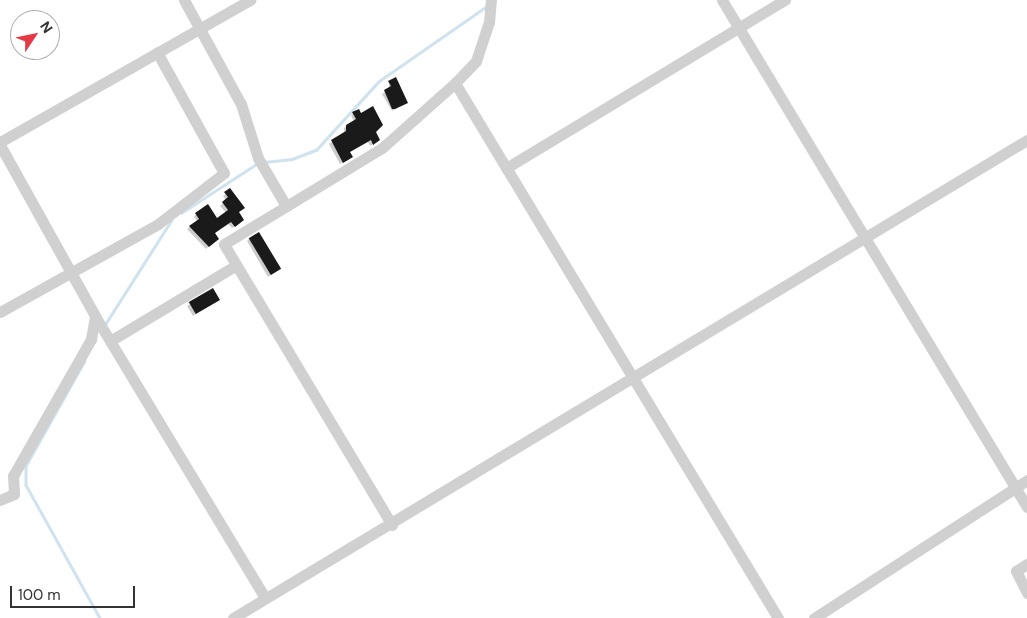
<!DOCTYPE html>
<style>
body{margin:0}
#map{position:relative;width:1027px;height:618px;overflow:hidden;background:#fff;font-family:"DM Sans",sans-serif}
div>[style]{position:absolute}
.shadow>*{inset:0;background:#0003}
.stream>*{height:2.5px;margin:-1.25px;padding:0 1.25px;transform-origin:1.25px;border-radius:1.25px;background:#cfe2ee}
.building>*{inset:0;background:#1a1a1a;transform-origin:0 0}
.minor>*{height:11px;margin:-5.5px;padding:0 5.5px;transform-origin:5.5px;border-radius:5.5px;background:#d0d0d0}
span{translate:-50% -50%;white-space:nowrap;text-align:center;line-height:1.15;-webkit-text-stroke:5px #fff;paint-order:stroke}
.north{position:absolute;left:10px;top:10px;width:50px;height:50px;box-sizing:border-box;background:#fff;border:1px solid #adadad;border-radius:50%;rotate:56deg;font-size:14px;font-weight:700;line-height:20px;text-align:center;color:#333}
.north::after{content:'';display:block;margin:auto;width:18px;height:22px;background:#e63946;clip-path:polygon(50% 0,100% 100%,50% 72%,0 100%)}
.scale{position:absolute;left:10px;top:586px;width:125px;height:22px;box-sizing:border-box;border:2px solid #333;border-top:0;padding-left:6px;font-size:15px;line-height:18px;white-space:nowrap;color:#333;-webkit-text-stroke:4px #fff;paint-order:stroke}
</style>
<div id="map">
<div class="shadow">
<i style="clip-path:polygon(389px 82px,406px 103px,392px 111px,382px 94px,389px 89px)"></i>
<i style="clip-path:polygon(353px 113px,374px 132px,376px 142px,370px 146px,368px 142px,349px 152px,349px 159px,340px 164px,329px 144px,344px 134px,344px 128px,354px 121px,351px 116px)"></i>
<i style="clip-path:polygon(230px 190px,240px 223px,232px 228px,228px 224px,213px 233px,217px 239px,206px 249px,187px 229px,197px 221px,194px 217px,196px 214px,217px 219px,226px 213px,220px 206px,226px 200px,223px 196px)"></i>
<i style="clip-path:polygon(249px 239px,280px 269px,268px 277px,247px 241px)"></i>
<i style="clip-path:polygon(212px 290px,216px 302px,193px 316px,187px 306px)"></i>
</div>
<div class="stream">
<i style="left:264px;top:162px;width:28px;rotate:-6deg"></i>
<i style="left:292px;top:159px;width:26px;rotate:-21deg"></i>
<i style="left:316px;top:150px;width:93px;rotate:-47.6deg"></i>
<i style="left:379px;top:81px;width:131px;rotate:-34.8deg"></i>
<i style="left:181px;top:213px;width:92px;rotate:-33deg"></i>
<i style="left:104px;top:326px;width:125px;rotate:-57.5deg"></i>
<i style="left:85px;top:361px;width:120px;rotate:119.3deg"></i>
<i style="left:26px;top:466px;width:19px;rotate:90deg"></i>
<i style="left:26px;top:485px;width:152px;rotate:60.9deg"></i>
</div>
<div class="building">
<i style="clip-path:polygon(396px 77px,408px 103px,395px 109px,392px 109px,384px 90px,391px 86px,388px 81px)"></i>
<i style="clip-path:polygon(373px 106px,383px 125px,376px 132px,380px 140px,373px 145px,371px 140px,350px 152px,353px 157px,343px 163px,331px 140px,346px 131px,346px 125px,356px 119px,352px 112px,359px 109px,361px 113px)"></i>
<i style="clip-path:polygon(230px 188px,245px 208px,239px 212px,244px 220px,235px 227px,231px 222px,215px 233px,219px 239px,209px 247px,189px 226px,199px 219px,195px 213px,208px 204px,217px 218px,228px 210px,222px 202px,228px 197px,224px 192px)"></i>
<i style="left:259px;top:232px;width:43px;height:12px;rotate:59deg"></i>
<i style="left:213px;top:288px;width:14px;height:28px;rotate:60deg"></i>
</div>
<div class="minor">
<i style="left:184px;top:0;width:119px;rotate:61.3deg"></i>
<i style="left:241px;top:104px;width:57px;rotate:72.5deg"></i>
<i style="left:258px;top:158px;width:56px;rotate:59.7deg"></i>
<i style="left:722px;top:0;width:592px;rotate:58.97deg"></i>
<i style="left:455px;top:83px;width:625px;rotate:58.88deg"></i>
<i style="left:0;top:142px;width:288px;rotate:-29.6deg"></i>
<i style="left:0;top:145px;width:196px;rotate:60.9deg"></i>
<i style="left:95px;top:316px;width:329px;rotate:58.9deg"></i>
<i style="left:506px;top:168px;width:326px;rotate:-31.1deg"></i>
<i style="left:0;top:312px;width:181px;rotate:-29.1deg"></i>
<i style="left:158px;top:224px;width:83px;rotate:-37.7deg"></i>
<i style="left:224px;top:173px;width:138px;rotate:-119deg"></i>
<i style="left:110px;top:341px;width:146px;rotate:-31deg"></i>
<i style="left:0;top:500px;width:15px;rotate:-23deg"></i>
<i style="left:14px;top:494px;width:18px;rotate:-93deg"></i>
<i style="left:13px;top:476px;width:158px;rotate:-60.3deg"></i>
<i style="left:91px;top:339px;width:23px;rotate:-80deg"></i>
<i style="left:392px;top:525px;width:327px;rotate:-120.9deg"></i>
<i style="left:224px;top:244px;width:185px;rotate:-31.3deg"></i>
<i style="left:382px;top:148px;width:98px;rotate:-41.7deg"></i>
<i style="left:455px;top:83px;width:30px;rotate:-46deg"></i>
<i style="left:476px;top:61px;width:41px;rotate:-71.6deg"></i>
<i style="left:489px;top:22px;width:22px;rotate:-85deg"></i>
<i style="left:1027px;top:564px;width:13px;rotate:148deg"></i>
<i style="left:1016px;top:571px;width:25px;rotate:63deg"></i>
<i style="left:233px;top:618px;width:927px;rotate:-31.05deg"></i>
<i style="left:814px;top:618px;width:254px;rotate:-32.9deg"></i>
</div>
<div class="north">N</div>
<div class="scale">100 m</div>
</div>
